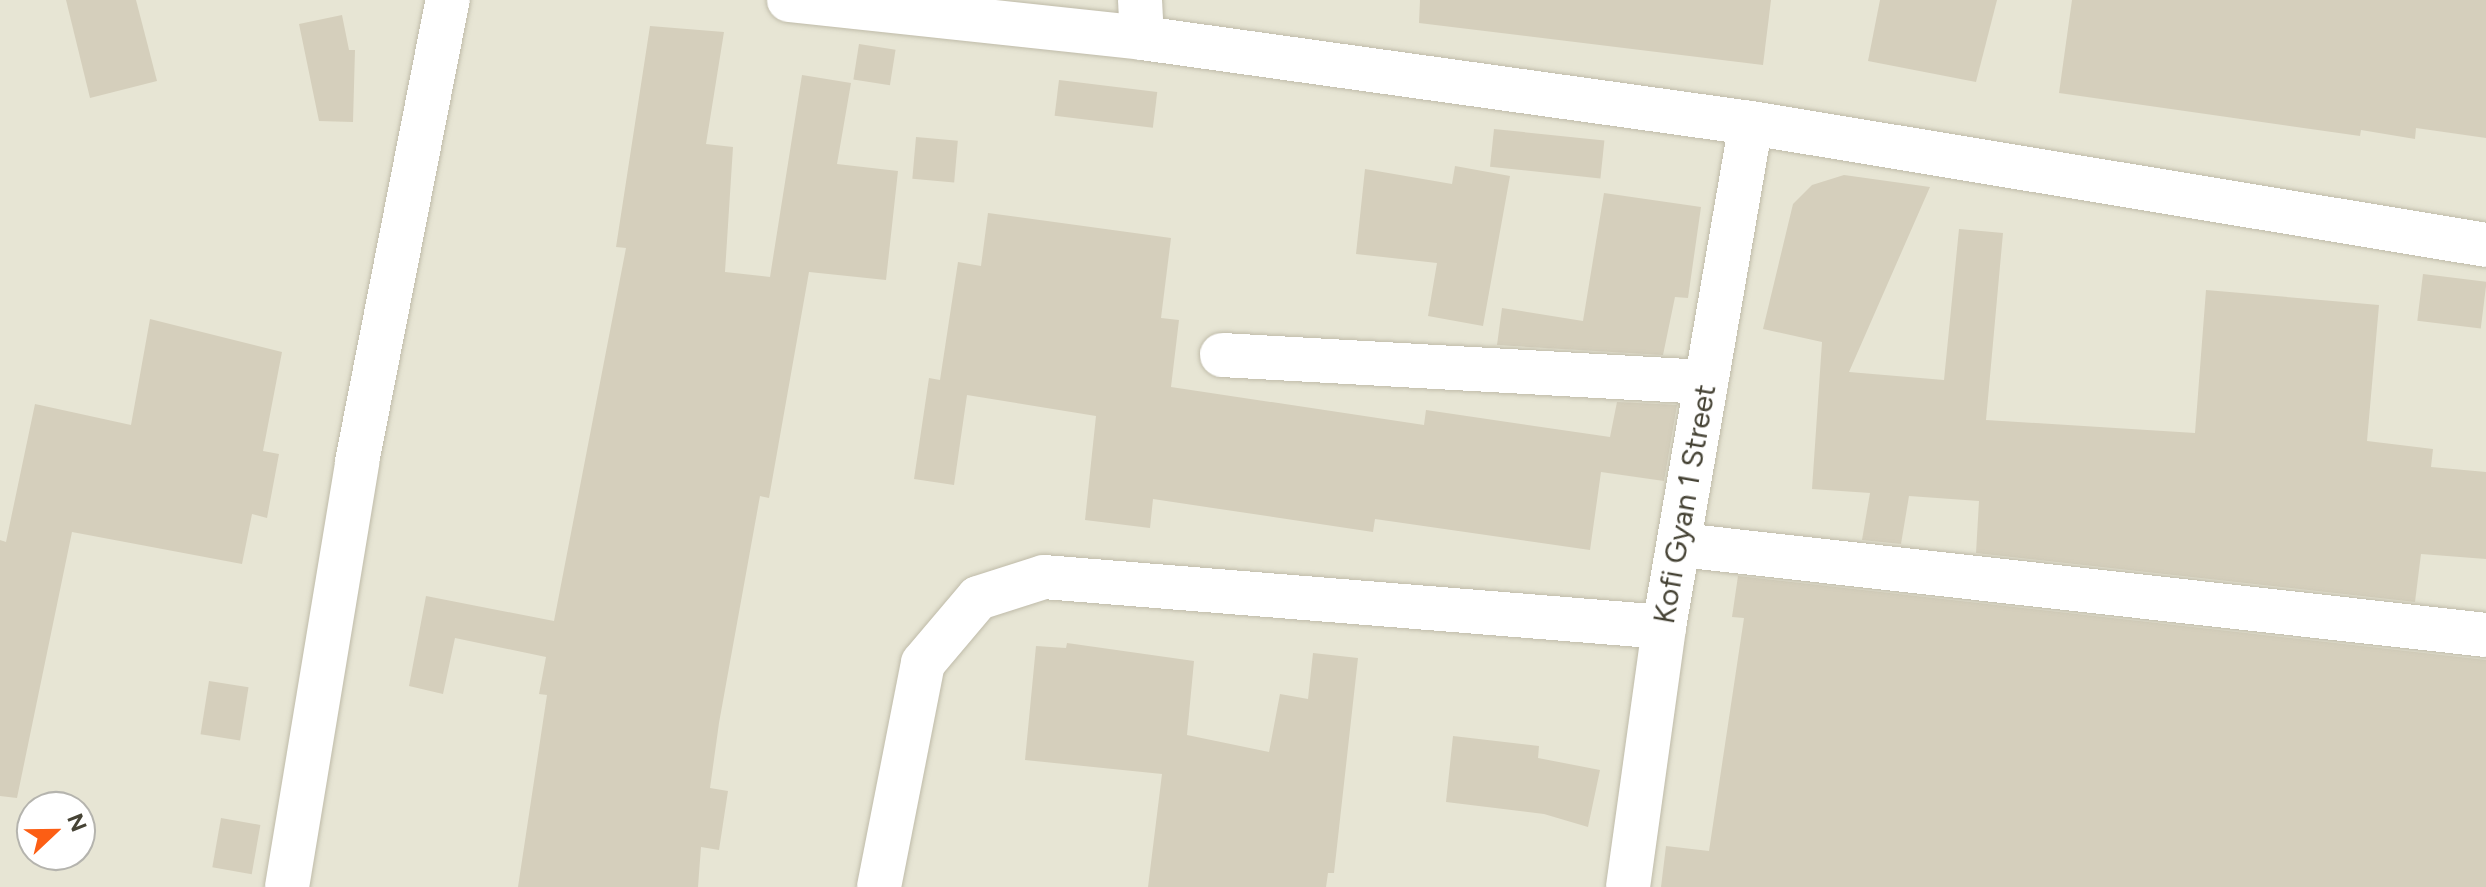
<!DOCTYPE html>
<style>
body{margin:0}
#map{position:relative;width:2486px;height:887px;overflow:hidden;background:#f3f2e6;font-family:Figtree,sans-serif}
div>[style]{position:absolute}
.residential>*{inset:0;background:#e7e5d4}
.building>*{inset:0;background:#d5cfbc;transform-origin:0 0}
.roads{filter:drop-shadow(0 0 2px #bfbba9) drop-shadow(0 0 2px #bfbba9)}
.minor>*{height:44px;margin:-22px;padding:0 22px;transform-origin:22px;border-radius:22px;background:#fff}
span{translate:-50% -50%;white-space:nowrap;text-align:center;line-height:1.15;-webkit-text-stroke:6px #fff;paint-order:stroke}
.street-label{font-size:30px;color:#464335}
.north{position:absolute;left:16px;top:791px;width:80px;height:80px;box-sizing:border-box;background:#fff;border:2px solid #b5b4ae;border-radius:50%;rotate:68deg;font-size:22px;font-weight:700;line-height:32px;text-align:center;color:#464335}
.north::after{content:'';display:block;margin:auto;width:28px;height:36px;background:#fc5e14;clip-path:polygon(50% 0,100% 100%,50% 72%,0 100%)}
</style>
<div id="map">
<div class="residential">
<i style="clip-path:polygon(evenodd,0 0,2486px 0,2486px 887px,0 887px,0 0,32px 807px,80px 807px,80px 855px,32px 855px,32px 807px)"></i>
</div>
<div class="building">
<i style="clip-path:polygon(66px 0,136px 0,157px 81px,90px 98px)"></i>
<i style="clip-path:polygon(1420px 0,1771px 0,1763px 65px,1419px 23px)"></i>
<i style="clip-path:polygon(1880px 0,1997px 0,1976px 82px,1868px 61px)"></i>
<i style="clip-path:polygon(2072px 0,2486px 0,2486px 138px,2416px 128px,2415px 139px,2361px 130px,2360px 136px,2059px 93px)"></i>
<i style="clip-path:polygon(342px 15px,349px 50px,355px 50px,353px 122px,319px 121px,299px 24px)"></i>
<i style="clip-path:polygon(650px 26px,724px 32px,706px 144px,733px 147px,725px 272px,770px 277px,802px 75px,851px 83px,837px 164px,898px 171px,886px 280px,809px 272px,769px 498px,760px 496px,719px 723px,710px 788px,728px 791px,719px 850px,701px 847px,698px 887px,518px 887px,547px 695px,539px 694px,546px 657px,455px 638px,443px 694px,409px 686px,426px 596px,554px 621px,626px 248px,616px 247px)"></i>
<i style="left:859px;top:44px;width:37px;height:36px;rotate:9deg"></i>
<i style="left:1059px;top:80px;width:99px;height:36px;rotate:7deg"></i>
<i style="left:1494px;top:129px;width:111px;height:38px;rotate:6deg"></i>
<i style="left:916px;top:137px;width:42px;height:42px;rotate:5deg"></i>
<i style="clip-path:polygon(1455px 166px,1510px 176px,1483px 326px,1428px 316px,1437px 263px,1356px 254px,1365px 169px,1452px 184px)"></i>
<i style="clip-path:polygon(1844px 175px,1930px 187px,1849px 372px,1944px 380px,1959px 229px,2003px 233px,1986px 420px,2195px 433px,2206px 290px,2379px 305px,2367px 441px,2433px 449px,2431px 467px,2486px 472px,2486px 559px,2421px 554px,2415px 602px,1976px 553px,1979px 501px,1909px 496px,1901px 544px,1862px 540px,1870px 493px,1812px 489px,1822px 342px,1763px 329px,1793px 204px,1812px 185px)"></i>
<i style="clip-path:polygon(1604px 193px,1701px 207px,1688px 298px,1675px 297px,1663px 355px,1497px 345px,1502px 308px,1583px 321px)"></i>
<i style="clip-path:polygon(988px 213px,1171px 238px,1161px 318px,1179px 320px,1171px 387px,1424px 425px,1426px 410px,1610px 437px,1617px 402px,1677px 405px,1664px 481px,1601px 472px,1590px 550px,1375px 519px,1373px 532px,1153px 499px,1150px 528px,1085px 520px,1096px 416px,967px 395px,954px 485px,914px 479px,929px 378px,940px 380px,958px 262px,981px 266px)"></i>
<i style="left:2423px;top:274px;width:64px;height:47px;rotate:7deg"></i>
<i style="clip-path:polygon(150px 319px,282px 352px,263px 451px,279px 454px,267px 518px,252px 514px,242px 564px,72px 532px,17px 798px,0 796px,0 540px,6px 542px,35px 404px,131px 425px)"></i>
<i style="clip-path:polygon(1738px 576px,2486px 660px,2486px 887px,1661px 887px,1666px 846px,1709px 851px,1744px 618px,1732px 617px)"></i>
<i style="clip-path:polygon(1067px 643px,1194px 661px,1187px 735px,1269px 752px,1280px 694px,1308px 699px,1313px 653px,1358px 658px,1334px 873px,1328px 873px,1326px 887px,1148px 887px,1162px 774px,1025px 760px,1036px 646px,1066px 648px)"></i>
<i style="left:209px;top:681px;width:40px;height:54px;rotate:9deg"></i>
<i style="clip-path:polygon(1453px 736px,1539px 746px,1538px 758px,1600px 770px,1588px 827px,1544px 814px,1446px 802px)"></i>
<i style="left:221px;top:818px;width:40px;height:50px;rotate:10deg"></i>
</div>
<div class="roads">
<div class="minor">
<i style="left:789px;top:0;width:355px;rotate:6.1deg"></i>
<i style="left:1142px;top:38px;width:615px;rotate:7.95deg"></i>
<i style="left:1751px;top:123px;width:745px;rotate:9.42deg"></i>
<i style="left:1140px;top:0;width:38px;rotate:87deg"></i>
<i style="left:1222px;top:355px;width:485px;rotate:3.2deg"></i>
<i style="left:1681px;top:545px;width:810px;rotate:6.38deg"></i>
<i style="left:287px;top:887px;width:431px;rotate:-80.6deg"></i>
<i style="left:357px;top:462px;width:471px;rotate:-78.9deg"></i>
<i style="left:879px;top:887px;width:228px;rotate:-78.9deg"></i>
<i style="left:923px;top:663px;width:85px;rotate:-49.8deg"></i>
<i style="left:978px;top:598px;width:69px;rotate:-17.7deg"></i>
<i style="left:1044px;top:577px;width:622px;rotate:4.61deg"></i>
<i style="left:1628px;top:887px;width:262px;rotate:-82.1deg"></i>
<i style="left:1664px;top:627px;width:511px;rotate:-80.21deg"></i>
</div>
</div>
<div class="street-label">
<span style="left:1685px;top:504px;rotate:-80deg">Kofi Gyan 1 Street</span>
</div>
<div class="north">N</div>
</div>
